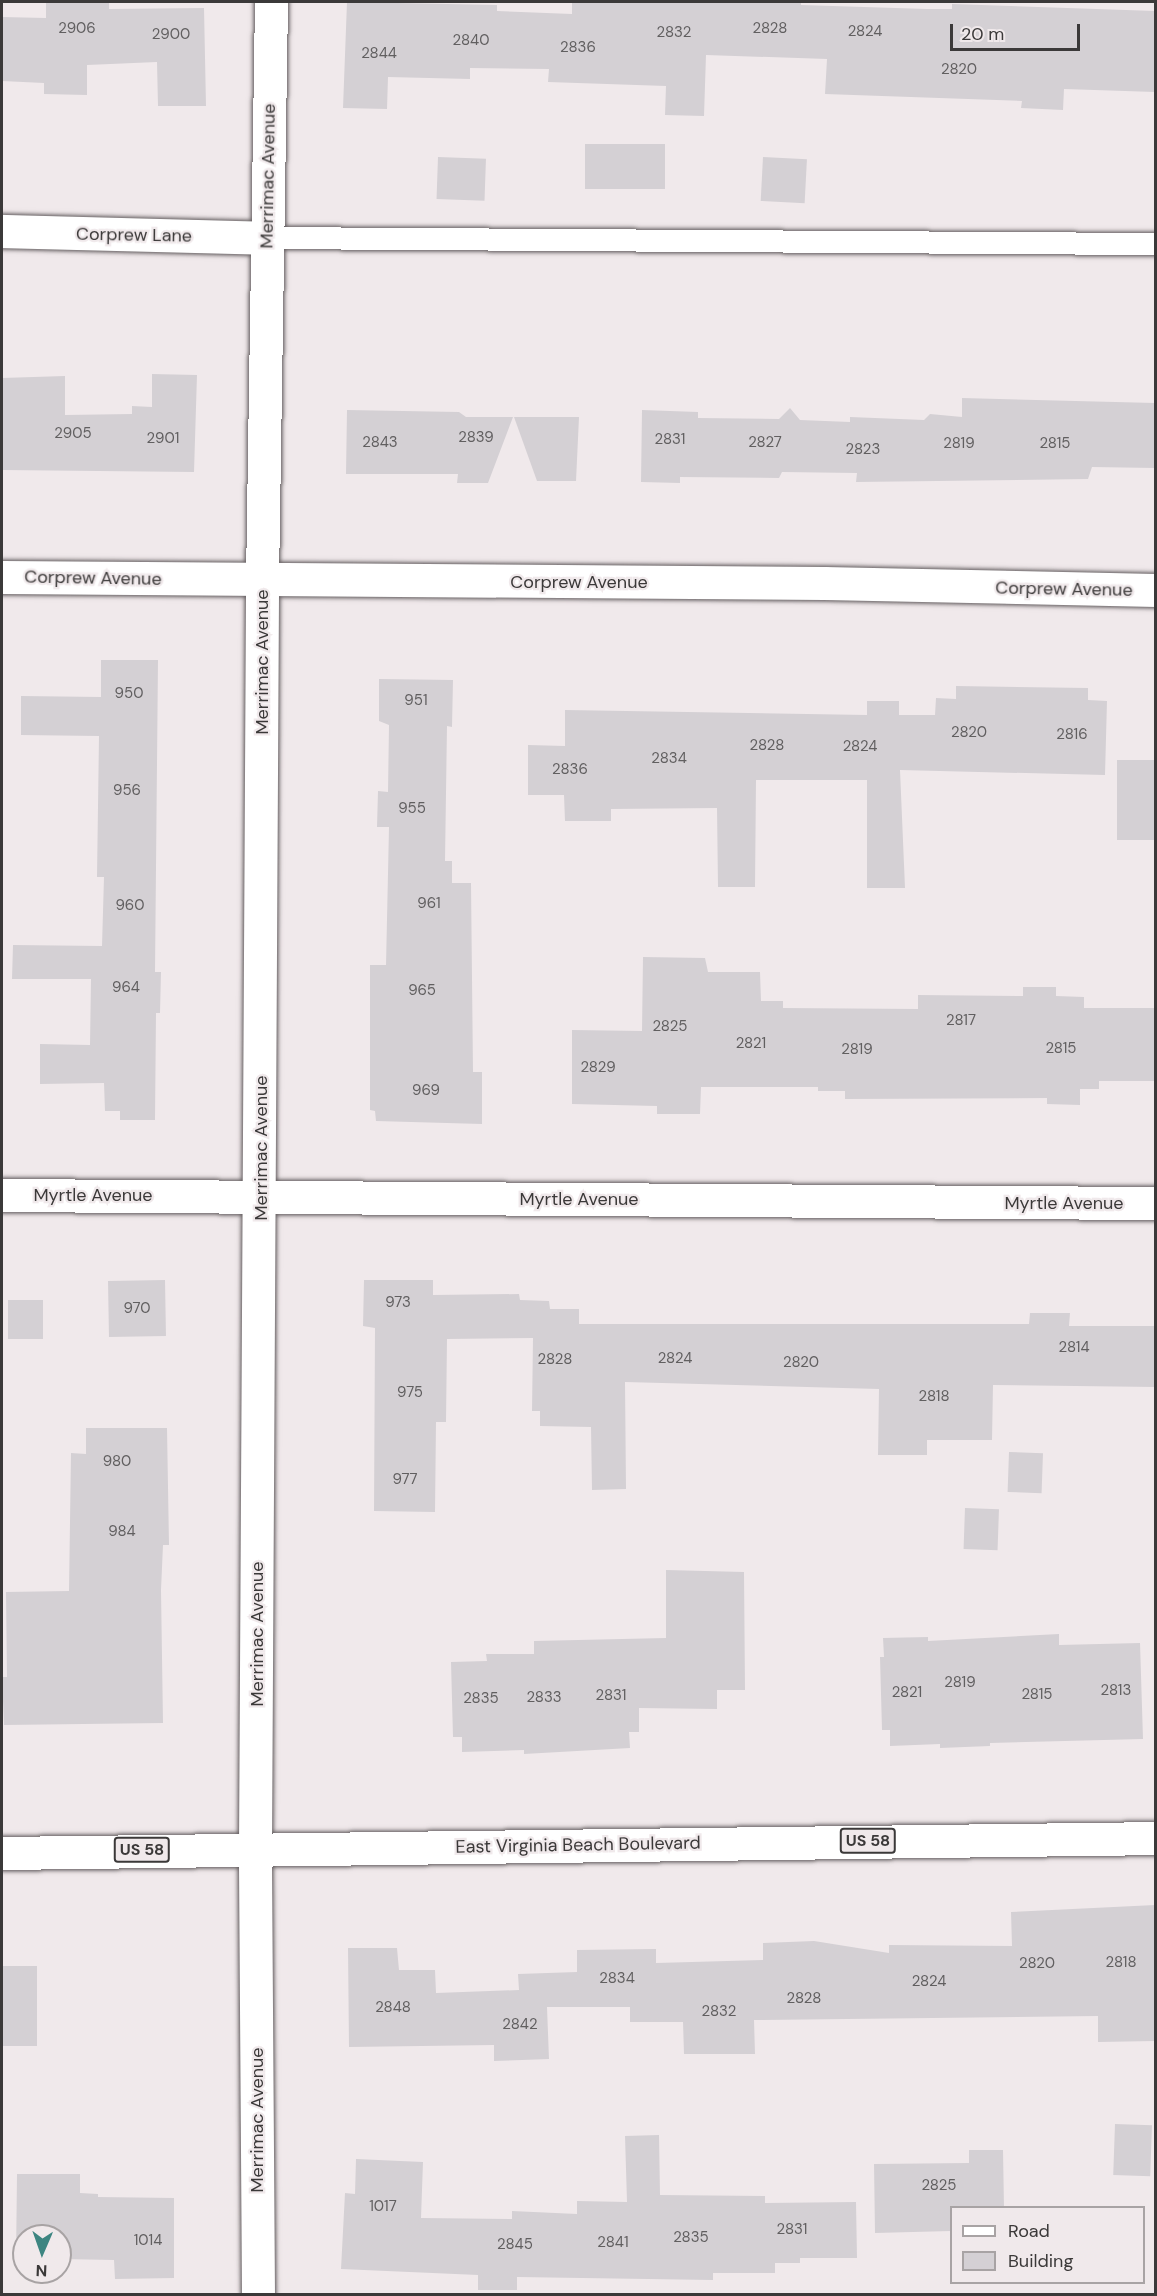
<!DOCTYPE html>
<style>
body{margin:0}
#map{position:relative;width:1157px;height:2296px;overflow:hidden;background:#f0e9eb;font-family:"DM Sans",sans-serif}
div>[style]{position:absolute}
.building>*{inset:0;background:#d4d0d4;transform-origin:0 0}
.roads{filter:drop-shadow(0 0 2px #655f61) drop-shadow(0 0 2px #655f61)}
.lane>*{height:22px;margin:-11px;padding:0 11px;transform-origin:11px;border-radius:11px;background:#fff}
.street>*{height:33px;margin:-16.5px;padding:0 16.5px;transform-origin:16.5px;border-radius:16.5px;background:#fff}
.primary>*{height:33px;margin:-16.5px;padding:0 16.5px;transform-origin:16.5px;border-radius:16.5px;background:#fff}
span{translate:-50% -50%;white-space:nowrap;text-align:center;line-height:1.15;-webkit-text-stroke:4.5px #f0e9eb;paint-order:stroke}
.number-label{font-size:15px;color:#615f60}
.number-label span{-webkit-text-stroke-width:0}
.shield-label span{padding:2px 4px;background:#f0e9eb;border:2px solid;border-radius:4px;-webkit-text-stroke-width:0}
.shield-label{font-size:16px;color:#3b3939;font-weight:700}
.street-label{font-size:18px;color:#3b3939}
.frame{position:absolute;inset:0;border:3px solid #3b3939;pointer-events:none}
.legend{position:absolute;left:950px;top:2206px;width:195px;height:78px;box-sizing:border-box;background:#f0e9eb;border:2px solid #a8a3a4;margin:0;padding:8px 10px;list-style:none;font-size:18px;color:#3b3939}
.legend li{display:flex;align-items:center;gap:12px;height:30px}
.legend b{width:30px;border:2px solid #a8a3a4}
.north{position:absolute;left:12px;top:2224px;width:60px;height:60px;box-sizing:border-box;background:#f0e9eb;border:2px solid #a8a3a4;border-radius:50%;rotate:182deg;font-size:16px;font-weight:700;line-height:24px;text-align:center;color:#3b3939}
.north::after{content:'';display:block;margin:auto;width:21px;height:27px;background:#3d8581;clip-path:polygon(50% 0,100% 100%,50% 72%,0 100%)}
.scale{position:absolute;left:950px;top:24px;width:130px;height:27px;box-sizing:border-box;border:3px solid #3b3939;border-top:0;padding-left:8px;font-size:18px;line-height:21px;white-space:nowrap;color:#3b3939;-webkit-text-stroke:4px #f0e9eb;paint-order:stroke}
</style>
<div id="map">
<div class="building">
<i style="clip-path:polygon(46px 2px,109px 2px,109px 9px,204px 8px,206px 106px,158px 106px,157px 62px,87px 65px,87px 95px,44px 94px,44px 83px,2px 81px,2px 17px,46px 18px)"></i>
<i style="clip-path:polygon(347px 2px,497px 5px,497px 11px,572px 14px,572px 2px,801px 2px,801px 5px,927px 9px,952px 9px,952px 4px,1155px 11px,1155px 92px,1064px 89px,1063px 110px,1021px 108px,1022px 101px,825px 94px,827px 59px,706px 55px,704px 116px,665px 115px,666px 86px,548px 82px,549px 69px,470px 68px,470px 79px,388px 77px,387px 109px,343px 108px)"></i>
<i style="left:585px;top:144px;width:80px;height:45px"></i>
<i style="left:438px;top:157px;width:48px;height:42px;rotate:2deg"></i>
<i style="left:763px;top:157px;width:44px;height:44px;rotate:3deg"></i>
<i style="clip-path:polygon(152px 374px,197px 375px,194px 472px,2px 470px,2px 378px,65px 376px,65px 415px,132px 414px,132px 406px,152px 407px)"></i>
<i style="clip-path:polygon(962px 398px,1155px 403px,1155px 468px,1092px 467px,1088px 479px,856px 482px,857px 473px,782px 472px,779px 478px,680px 477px,680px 483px,641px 482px,642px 410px,698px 412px,698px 418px,779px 419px,790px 408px,800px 420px,850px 422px,850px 417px,924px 420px,930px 414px,962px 417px)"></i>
<i style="clip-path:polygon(347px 410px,459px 412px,466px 417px,513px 417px,488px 483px,457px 483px,458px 474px,346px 474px)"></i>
<i style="clip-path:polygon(514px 417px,579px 417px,576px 481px,537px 481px)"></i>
<i style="clip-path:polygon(101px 660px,158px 660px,155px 972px,161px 972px,160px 1013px,156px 1013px,155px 1120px,120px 1120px,120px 1111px,105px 1111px,104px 1083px,40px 1084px,40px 1044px,90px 1045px,91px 979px,12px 979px,13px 945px,102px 946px,104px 877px,97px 877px,99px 736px,21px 735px,21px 696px,101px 697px)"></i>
<i style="clip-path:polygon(379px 679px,453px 680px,452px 727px,447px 726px,445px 861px,452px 861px,452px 883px,471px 883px,473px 1072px,482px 1072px,482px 1124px,376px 1121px,375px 1111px,370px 1110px,370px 965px,386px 965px,389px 827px,377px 827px,378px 791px,388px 792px,389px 725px,379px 721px)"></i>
<i style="clip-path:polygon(956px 686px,1088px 688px,1088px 700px,1107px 701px,1105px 775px,900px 770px,905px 888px,867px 888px,867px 780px,756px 780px,755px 887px,718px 887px,717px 808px,611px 809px,611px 821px,565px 821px,564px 795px,528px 795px,528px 745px,565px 746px,565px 710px,867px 715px,867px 701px,899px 701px,899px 715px,935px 715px,936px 698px,956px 699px)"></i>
<i style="left:1117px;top:760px;width:38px;height:80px"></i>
<i style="clip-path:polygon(643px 957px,705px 958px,708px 972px,760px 972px,761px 1001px,783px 1001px,783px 1008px,918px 1009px,918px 995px,1023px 996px,1023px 987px,1056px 987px,1056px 996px,1084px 997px,1084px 1008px,1155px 1008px,1155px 1081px,1099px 1081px,1099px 1089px,1080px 1089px,1080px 1105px,1047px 1104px,1047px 1098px,845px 1099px,845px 1091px,818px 1091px,818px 1087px,701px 1087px,700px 1114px,657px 1114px,657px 1106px,572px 1104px,572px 1030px,642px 1031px)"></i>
<i style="left:165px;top:1280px;width:56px;height:57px;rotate:89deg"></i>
<i style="clip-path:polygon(364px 1280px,433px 1280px,433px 1295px,519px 1294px,520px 1300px,549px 1301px,550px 1309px,579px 1309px,579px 1324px,1029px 1324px,1030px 1313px,1070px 1313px,1069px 1326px,1155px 1326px,1155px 1387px,993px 1385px,992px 1440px,927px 1440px,927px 1455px,878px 1455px,879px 1389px,625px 1382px,626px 1489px,592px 1490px,591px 1427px,540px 1426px,540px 1411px,532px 1411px,533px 1338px,447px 1339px,446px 1422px,436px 1422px,435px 1512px,374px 1511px,375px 1328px,363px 1326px)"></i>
<i style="left:8px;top:1300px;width:35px;height:39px"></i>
<i style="clip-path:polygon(86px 1428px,167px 1428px,169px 1545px,163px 1545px,161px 1590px,163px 1723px,4px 1725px,2px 1677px,7px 1677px,6px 1592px,69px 1591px,71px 1453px,86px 1454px)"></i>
<i style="left:1009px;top:1452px;width:34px;height:40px;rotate:2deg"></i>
<i style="left:965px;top:1508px;width:34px;height:41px;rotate:2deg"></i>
<i style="clip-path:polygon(666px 1570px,744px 1572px,745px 1690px,717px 1690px,717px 1709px,639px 1708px,639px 1732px,629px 1732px,630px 1748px,524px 1754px,524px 1750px,462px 1752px,462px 1737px,453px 1737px,451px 1662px,487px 1661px,486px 1654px,534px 1654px,534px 1641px,666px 1638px)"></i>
<i style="clip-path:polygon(1059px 1634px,1059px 1645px,1140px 1643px,1143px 1739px,990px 1743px,990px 1746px,940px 1748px,940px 1744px,890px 1746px,890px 1730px,882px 1730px,880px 1657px,884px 1657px,883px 1638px,928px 1637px,928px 1641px)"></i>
<i style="clip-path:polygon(1155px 1905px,1155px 2041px,1098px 2042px,1098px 2016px,754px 2020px,755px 2054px,684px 2054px,683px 2022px,630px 2022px,630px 2007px,547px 2007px,549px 2059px,494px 2061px,494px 2045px,349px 2047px,348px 1948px,397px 1948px,399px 1970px,435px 1970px,436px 1993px,519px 1990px,518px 1974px,577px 1972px,577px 1950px,656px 1949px,656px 1963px,763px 1960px,763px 1943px,814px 1941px,889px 1953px,889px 1945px,1012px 1946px,1011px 1912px)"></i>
<i style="left:2px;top:1966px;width:35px;height:80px"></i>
<i style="left:1115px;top:2124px;width:37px;height:51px;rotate:2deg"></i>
<i style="clip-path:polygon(659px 2135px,660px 2195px,765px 2196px,765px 2203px,856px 2202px,857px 2258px,800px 2258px,800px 2263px,775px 2263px,775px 2273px,713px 2273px,713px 2280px,517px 2277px,517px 2290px,478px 2290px,478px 2275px,341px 2269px,345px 2193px,355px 2194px,356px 2159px,423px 2162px,421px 2218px,512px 2219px,512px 2211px,577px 2214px,577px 2201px,627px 2202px,625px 2136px)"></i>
<i style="clip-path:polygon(969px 2150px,1003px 2150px,1004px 2208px,951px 2208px,951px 2231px,875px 2233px,874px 2164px,969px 2163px)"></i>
<i style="clip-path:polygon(17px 2174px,80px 2174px,80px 2193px,98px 2194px,98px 2197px,174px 2198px,174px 2278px,115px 2279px,114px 2260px,60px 2259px,60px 2236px,24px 2236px,24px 2259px,16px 2259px)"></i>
</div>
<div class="roads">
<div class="lane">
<i style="left:267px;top:238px;width:889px;rotate:0.39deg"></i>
</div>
<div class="street">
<i style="left:2px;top:231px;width:265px;rotate:1.5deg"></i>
<i style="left:2px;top:577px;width:822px;rotate:0.42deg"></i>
<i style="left:824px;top:583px;width:332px;rotate:1.2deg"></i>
<i style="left:2px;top:1195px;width:1154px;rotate:0.4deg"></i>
<i style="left:258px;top:2294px;width:446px;rotate:-90.4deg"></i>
<i style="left:255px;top:1848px;width:1267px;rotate:-89.68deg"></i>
<i style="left:262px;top:581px;width:579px;rotate:-89.11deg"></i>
</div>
<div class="primary">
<i style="left:2px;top:1853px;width:1154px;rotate:-0.74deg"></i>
</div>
</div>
<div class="number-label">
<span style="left:77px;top:29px">2906</span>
<span style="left:770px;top:29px">2828</span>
<span style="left:865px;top:32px">2824</span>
<span style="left:674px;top:33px">2832</span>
<span style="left:171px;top:35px">2900</span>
<span style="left:471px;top:41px">2840</span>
<span style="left:578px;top:48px">2836</span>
<span style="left:379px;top:54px">2844</span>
<span style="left:959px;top:70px">2820</span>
<span style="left:73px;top:434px">2905</span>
<span style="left:476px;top:438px">2839</span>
<span style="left:163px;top:439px">2901</span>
<span style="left:670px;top:440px">2831</span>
<span style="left:380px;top:443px">2843</span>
<span style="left:765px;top:443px">2827</span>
<span style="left:959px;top:444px">2819</span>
<span style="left:1055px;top:444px">2815</span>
<span style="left:863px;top:450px">2823</span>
<span style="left:129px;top:694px">950</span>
<span style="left:416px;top:701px">951</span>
<span style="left:969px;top:733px">2820</span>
<span style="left:1072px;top:735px">2816</span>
<span style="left:767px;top:746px">2828</span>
<span style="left:860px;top:747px">2824</span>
<span style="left:669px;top:759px">2834</span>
<span style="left:570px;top:770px">2836</span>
<span style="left:127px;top:791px">956</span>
<span style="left:412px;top:809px">955</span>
<span style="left:429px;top:904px">961</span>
<span style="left:130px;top:906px">960</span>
<span style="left:126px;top:988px">964</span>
<span style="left:422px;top:991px">965</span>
<span style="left:961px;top:1021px">2817</span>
<span style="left:670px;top:1027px">2825</span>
<span style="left:751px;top:1044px">2821</span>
<span style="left:1061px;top:1049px">2815</span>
<span style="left:857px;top:1050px">2819</span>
<span style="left:598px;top:1068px">2829</span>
<span style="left:426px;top:1091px">969</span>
<span style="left:398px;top:1303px">973</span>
<span style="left:137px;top:1309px">970</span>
<span style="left:1074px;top:1348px">2814</span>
<span style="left:675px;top:1359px">2824</span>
<span style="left:555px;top:1360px">2828</span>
<span style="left:801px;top:1363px">2820</span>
<span style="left:410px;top:1393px">975</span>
<span style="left:934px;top:1397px">2818</span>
<span style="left:117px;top:1462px">980</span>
<span style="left:405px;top:1480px">977</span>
<span style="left:122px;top:1532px">984</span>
<span style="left:960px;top:1683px">2819</span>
<span style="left:1116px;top:1691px">2813</span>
<span style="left:907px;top:1693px">2821</span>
<span style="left:1037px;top:1695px">2815</span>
<span style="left:611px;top:1696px">2831</span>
<span style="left:544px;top:1698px">2833</span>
<span style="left:481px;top:1699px">2835</span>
<span style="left:1121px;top:1963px">2818</span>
<span style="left:1037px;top:1964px">2820</span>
<span style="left:617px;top:1979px">2834</span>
<span style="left:929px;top:1982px">2824</span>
<span style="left:804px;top:1999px">2828</span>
<span style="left:393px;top:2008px">2848</span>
<span style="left:719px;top:2012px">2832</span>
<span style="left:520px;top:2025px">2842</span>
<span style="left:939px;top:2186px">2825</span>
<span style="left:383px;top:2207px">1017</span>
<span style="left:792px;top:2230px">2831</span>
<span style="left:691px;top:2238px">2835</span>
<span style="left:148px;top:2241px">1014</span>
<span style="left:613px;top:2243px">2841</span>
<span style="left:515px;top:2245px">2845</span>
</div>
<div class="shield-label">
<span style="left:868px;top:1841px">US 58</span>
<span style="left:142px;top:1850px">US 58</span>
</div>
<div class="street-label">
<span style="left:268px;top:176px;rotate:-89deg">Merrimac Avenue</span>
<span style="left:134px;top:235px;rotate:1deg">Corprew Lane</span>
<span style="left:93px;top:578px;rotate:1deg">Corprew Avenue</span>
<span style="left:579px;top:582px">Corprew Avenue</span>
<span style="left:1064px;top:589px;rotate:1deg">Corprew Avenue</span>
<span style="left:262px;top:662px;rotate:-90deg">Merrimac Avenue</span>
<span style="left:261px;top:1148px;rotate:-90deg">Merrimac Avenue</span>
<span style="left:93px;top:1195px">Myrtle Avenue</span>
<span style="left:579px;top:1199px">Myrtle Avenue</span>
<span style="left:1064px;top:1203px">Myrtle Avenue</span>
<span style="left:257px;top:1634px;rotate:-90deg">Merrimac Avenue</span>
<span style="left:578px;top:1845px;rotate:-1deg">East Virginia Beach Boulevard</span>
<span style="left:257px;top:2120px;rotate:-90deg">Merrimac Avenue</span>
</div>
<div class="frame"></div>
<ul class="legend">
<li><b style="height:8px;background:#fff"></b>Road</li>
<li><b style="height:16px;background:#d4d0d4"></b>Building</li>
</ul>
<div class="north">N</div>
<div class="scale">20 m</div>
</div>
